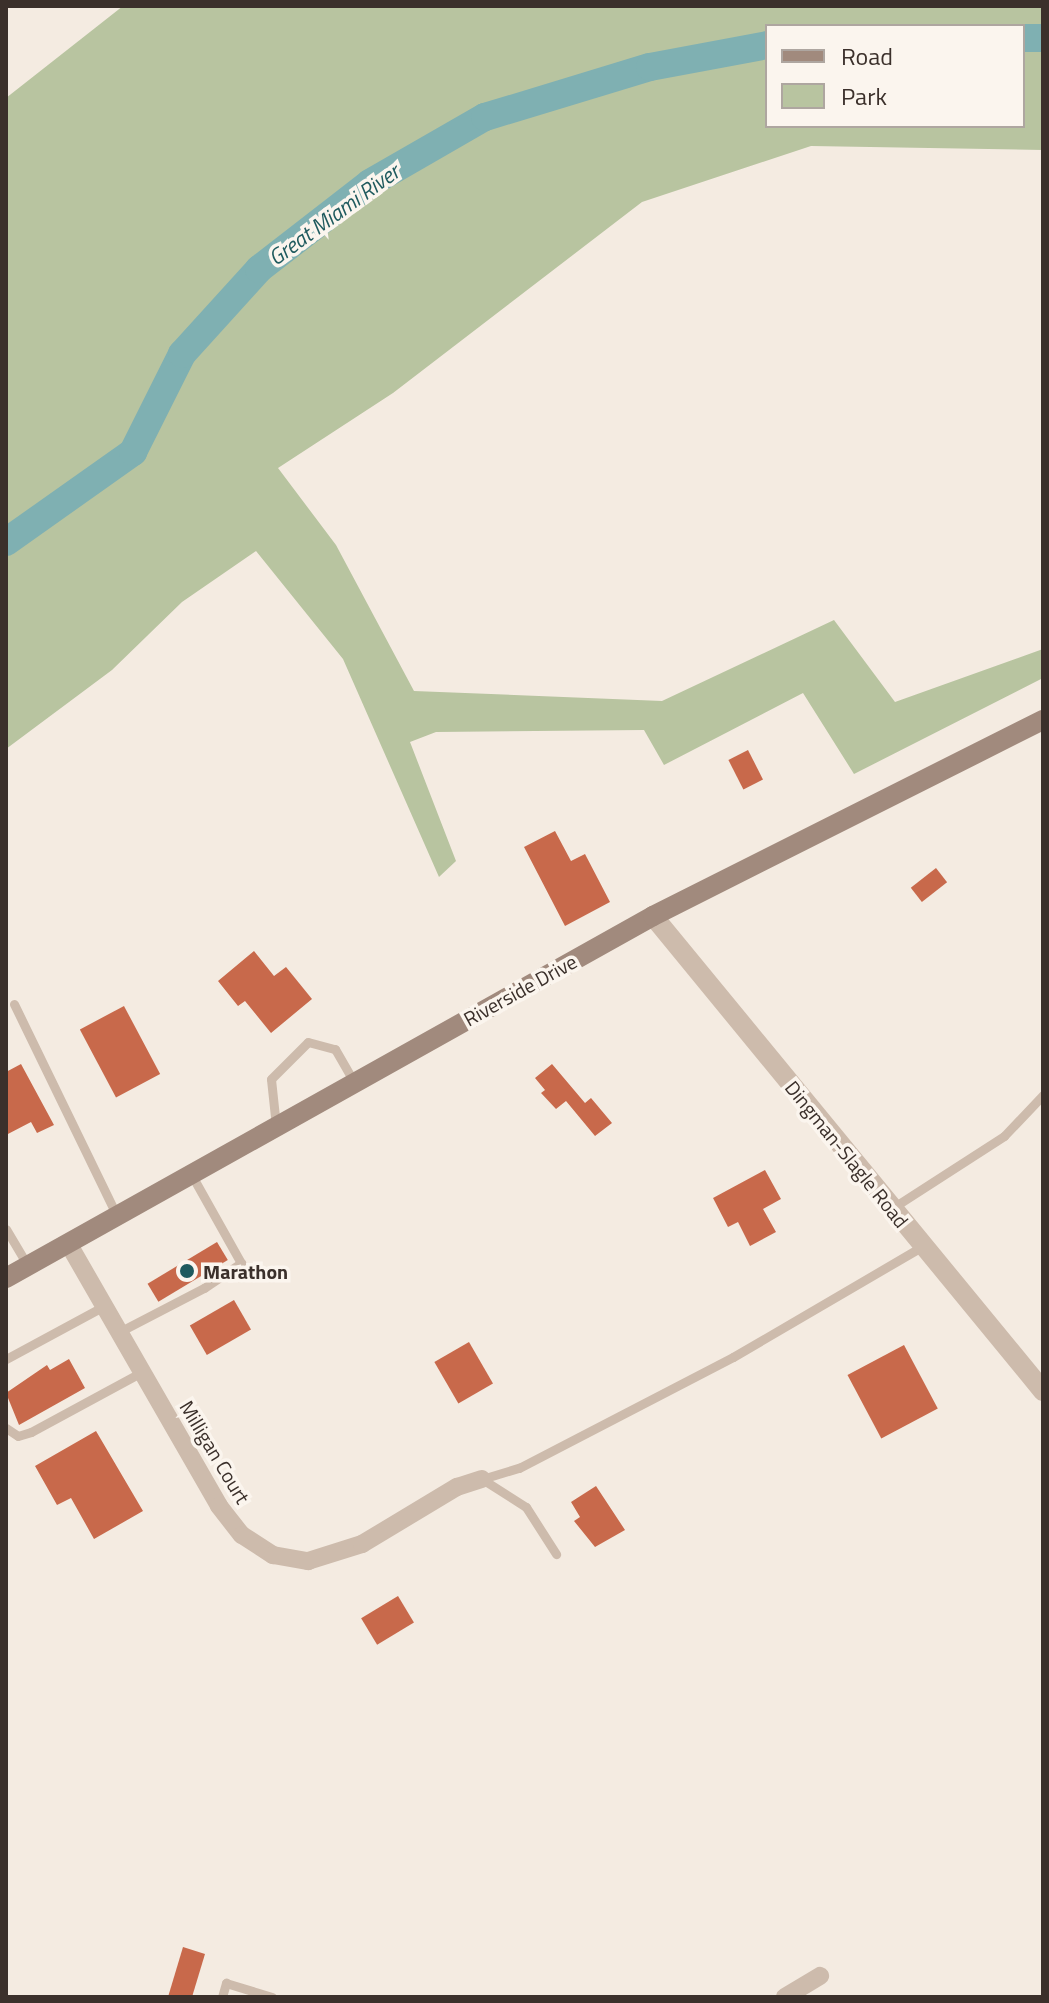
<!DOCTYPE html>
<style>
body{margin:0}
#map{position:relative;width:1049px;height:2003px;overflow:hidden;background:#f4ebe1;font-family:"Titillium Web",sans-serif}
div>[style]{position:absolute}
.green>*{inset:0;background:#b8c4a0}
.river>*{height:28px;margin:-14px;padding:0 14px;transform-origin:14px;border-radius:14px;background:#7fb0b2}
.building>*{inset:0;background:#c8694b;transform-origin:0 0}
.service>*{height:9px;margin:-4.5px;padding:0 4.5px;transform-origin:4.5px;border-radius:4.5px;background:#cdbbac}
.minor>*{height:18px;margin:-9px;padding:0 9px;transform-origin:9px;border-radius:9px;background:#cdbbac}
.tertiary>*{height:20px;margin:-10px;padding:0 10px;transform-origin:10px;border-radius:10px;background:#cdbbac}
.secondary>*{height:20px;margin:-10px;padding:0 10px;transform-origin:10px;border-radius:10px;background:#a18a7d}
.dots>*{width:22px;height:22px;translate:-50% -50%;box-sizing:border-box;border:4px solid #fbf5ee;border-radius:50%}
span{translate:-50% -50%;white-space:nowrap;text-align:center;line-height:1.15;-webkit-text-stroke:7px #fbf5ee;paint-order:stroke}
.street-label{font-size:20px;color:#3b302b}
.poi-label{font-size:20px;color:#3b302b;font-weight:700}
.left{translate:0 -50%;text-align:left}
.water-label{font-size:22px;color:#1f5a5e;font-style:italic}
.frame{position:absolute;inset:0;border:8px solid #3b302b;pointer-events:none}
.legend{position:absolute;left:765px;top:24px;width:260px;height:104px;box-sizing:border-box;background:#fbf5ee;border:2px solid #aea6a0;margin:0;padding:10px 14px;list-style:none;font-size:24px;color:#3b302b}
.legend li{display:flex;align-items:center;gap:16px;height:40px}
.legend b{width:40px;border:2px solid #aea6a0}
</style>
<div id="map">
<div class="green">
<i style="clip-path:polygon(evenodd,123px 6px,1043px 6px,1043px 150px,811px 146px,642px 202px,393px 393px,278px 468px,336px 545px,414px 691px,662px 701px,834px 620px,895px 702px,1043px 649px,1043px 678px,854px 774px,803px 693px,664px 765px,644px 730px,436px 732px,410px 742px,456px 861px,439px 877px,343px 659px,256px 551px,182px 602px,112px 670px,6px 749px,6px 98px,123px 6px,767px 26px,1023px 26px,1023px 126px,767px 126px,767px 26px)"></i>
</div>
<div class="river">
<i style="left:1023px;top:38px;width:20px"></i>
<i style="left:6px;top:542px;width:156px;rotate:-35.3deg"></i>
<i style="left:133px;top:452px;width:110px;rotate:-63.4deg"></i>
<i style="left:182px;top:354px;width:115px;rotate:-47.8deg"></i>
<i style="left:259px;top:269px;width:140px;rotate:-37.8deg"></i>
<i style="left:370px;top:183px;width:133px;rotate:-29.9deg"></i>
<i style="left:485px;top:117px;width:172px;rotate:-16.9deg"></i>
<i style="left:650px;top:67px;width:119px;rotate:-10.6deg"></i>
</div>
<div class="building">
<i style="left:748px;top:750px;width:33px;height:22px;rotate:63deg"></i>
<i style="clip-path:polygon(555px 831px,571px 861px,585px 854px,610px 902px,565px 926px,524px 847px)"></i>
<i style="left:936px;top:868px;width:18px;height:32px;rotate:52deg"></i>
<i style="clip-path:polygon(254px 951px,274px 976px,286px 967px,312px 999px,271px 1033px,245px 1001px,238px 1006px,218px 981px)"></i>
<i style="left:124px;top:1006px;width:77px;height:50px;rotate:62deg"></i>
<i style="clip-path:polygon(21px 1064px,54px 1125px,37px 1133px,31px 1122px,6px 1135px,6px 1072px)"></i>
<i style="clip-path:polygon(552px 1064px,585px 1103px,591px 1098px,612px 1123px,595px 1136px,566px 1101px,556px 1109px,541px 1093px,545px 1090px,535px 1078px)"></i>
<i style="clip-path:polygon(765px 1170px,781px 1199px,763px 1209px,776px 1232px,750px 1246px,738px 1222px,728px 1227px,713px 1198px)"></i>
<i style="left:217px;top:1242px;width:21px;height:81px;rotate:59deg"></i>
<i style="left:234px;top:1300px;width:34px;height:51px;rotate:60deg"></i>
<i style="left:469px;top:1342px;width:48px;height:40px;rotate:60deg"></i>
<i style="left:904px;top:1345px;width:72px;height:64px;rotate:62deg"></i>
<i style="clip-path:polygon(69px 1359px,85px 1388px,19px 1425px,6px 1393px,47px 1365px,50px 1370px)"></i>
<i style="clip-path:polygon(96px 1431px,143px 1511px,94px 1539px,71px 1498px,57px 1505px,35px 1466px)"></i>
<i style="clip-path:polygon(596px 1486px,625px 1530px,595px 1547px,574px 1521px,580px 1517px,571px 1502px)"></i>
<i style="left:398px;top:1596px;width:31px;height:43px;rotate:59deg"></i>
<i style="clip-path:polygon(183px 1947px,205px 1954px,192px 1997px,168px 1997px)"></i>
</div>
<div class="service">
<i style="left:14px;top:1004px;width:236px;rotate:64.1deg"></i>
<i style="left:276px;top:1126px;width:47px;rotate:-96.1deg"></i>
<i style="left:271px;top:1079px;width:52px;rotate:-45deg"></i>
<i style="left:308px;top:1042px;width:28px;rotate:15deg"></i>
<i style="left:335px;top:1049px;width:38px;rotate:60deg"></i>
<i style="left:894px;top:1207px;width:131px;rotate:-32.8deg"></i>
<i style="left:1004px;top:1136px;width:57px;rotate:-46.4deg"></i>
<i style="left:6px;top:1229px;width:43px;rotate:59.3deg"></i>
<i style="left:119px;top:1332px;width:96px;rotate:-27.4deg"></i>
<i style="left:204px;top:1288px;width:45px;rotate:-34deg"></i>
<i style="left:241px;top:1263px;width:102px;rotate:-119.3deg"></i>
<i style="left:6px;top:1359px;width:111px;rotate:-28.4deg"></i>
<i style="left:6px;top:1428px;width:14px;rotate:34deg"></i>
<i style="left:18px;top:1436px;width:14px;rotate:-17deg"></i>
<i style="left:31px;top:1432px;width:126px;rotate:-28.4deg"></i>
<i style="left:482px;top:1479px;width:39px;rotate:-17deg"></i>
<i style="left:519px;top:1468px;width:241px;rotate:-27.4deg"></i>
<i style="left:733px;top:1357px;width:220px;rotate:-30.3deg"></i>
<i style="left:482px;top:1479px;width:52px;rotate:32.5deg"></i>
<i style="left:526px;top:1507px;width:56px;rotate:57.4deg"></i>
<i style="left:222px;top:1997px;width:15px;rotate:-74deg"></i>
<i style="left:226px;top:1983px;width:48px;rotate:16.9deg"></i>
</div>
<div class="minor">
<i style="left:68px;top:1243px;width:303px;rotate:60.1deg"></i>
<i style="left:219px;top:1506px;width:37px;rotate:52deg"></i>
<i style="left:242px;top:1535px;width:37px;rotate:33deg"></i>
<i style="left:273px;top:1555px;width:36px;rotate:10deg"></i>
<i style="left:308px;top:1561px;width:57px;rotate:-17.5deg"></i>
<i style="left:362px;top:1544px;width:111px;rotate:-31deg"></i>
<i style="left:457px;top:1487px;width:26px;rotate:-18deg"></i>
<i style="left:785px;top:1997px;width:41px;rotate:-31deg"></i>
</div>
<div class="tertiary">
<i style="left:653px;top:916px;width:615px;rotate:50.61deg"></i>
</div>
<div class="secondary">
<i style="left:6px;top:1278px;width:741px;rotate:-29.23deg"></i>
<i style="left:653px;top:916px;width:436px;rotate:-26.7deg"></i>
</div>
<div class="dots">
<i style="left:187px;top:1271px;background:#1f5a5e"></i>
</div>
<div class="street-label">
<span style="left:520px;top:990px;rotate:-29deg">Riverside Drive</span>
<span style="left:847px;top:1154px;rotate:51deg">Dingman-Slagle Road</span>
<span style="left:215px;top:1452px;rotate:59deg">Milligan Court</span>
</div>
<div class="poi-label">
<span class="left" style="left:203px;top:1271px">Marathon</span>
</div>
<div class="water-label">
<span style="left:334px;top:215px;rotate:-36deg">Great Miami River</span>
</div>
<div class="frame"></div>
<ul class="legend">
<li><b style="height:10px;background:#a18a7d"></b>Road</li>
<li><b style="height:22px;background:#b8c4a0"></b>Park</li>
</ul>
</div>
